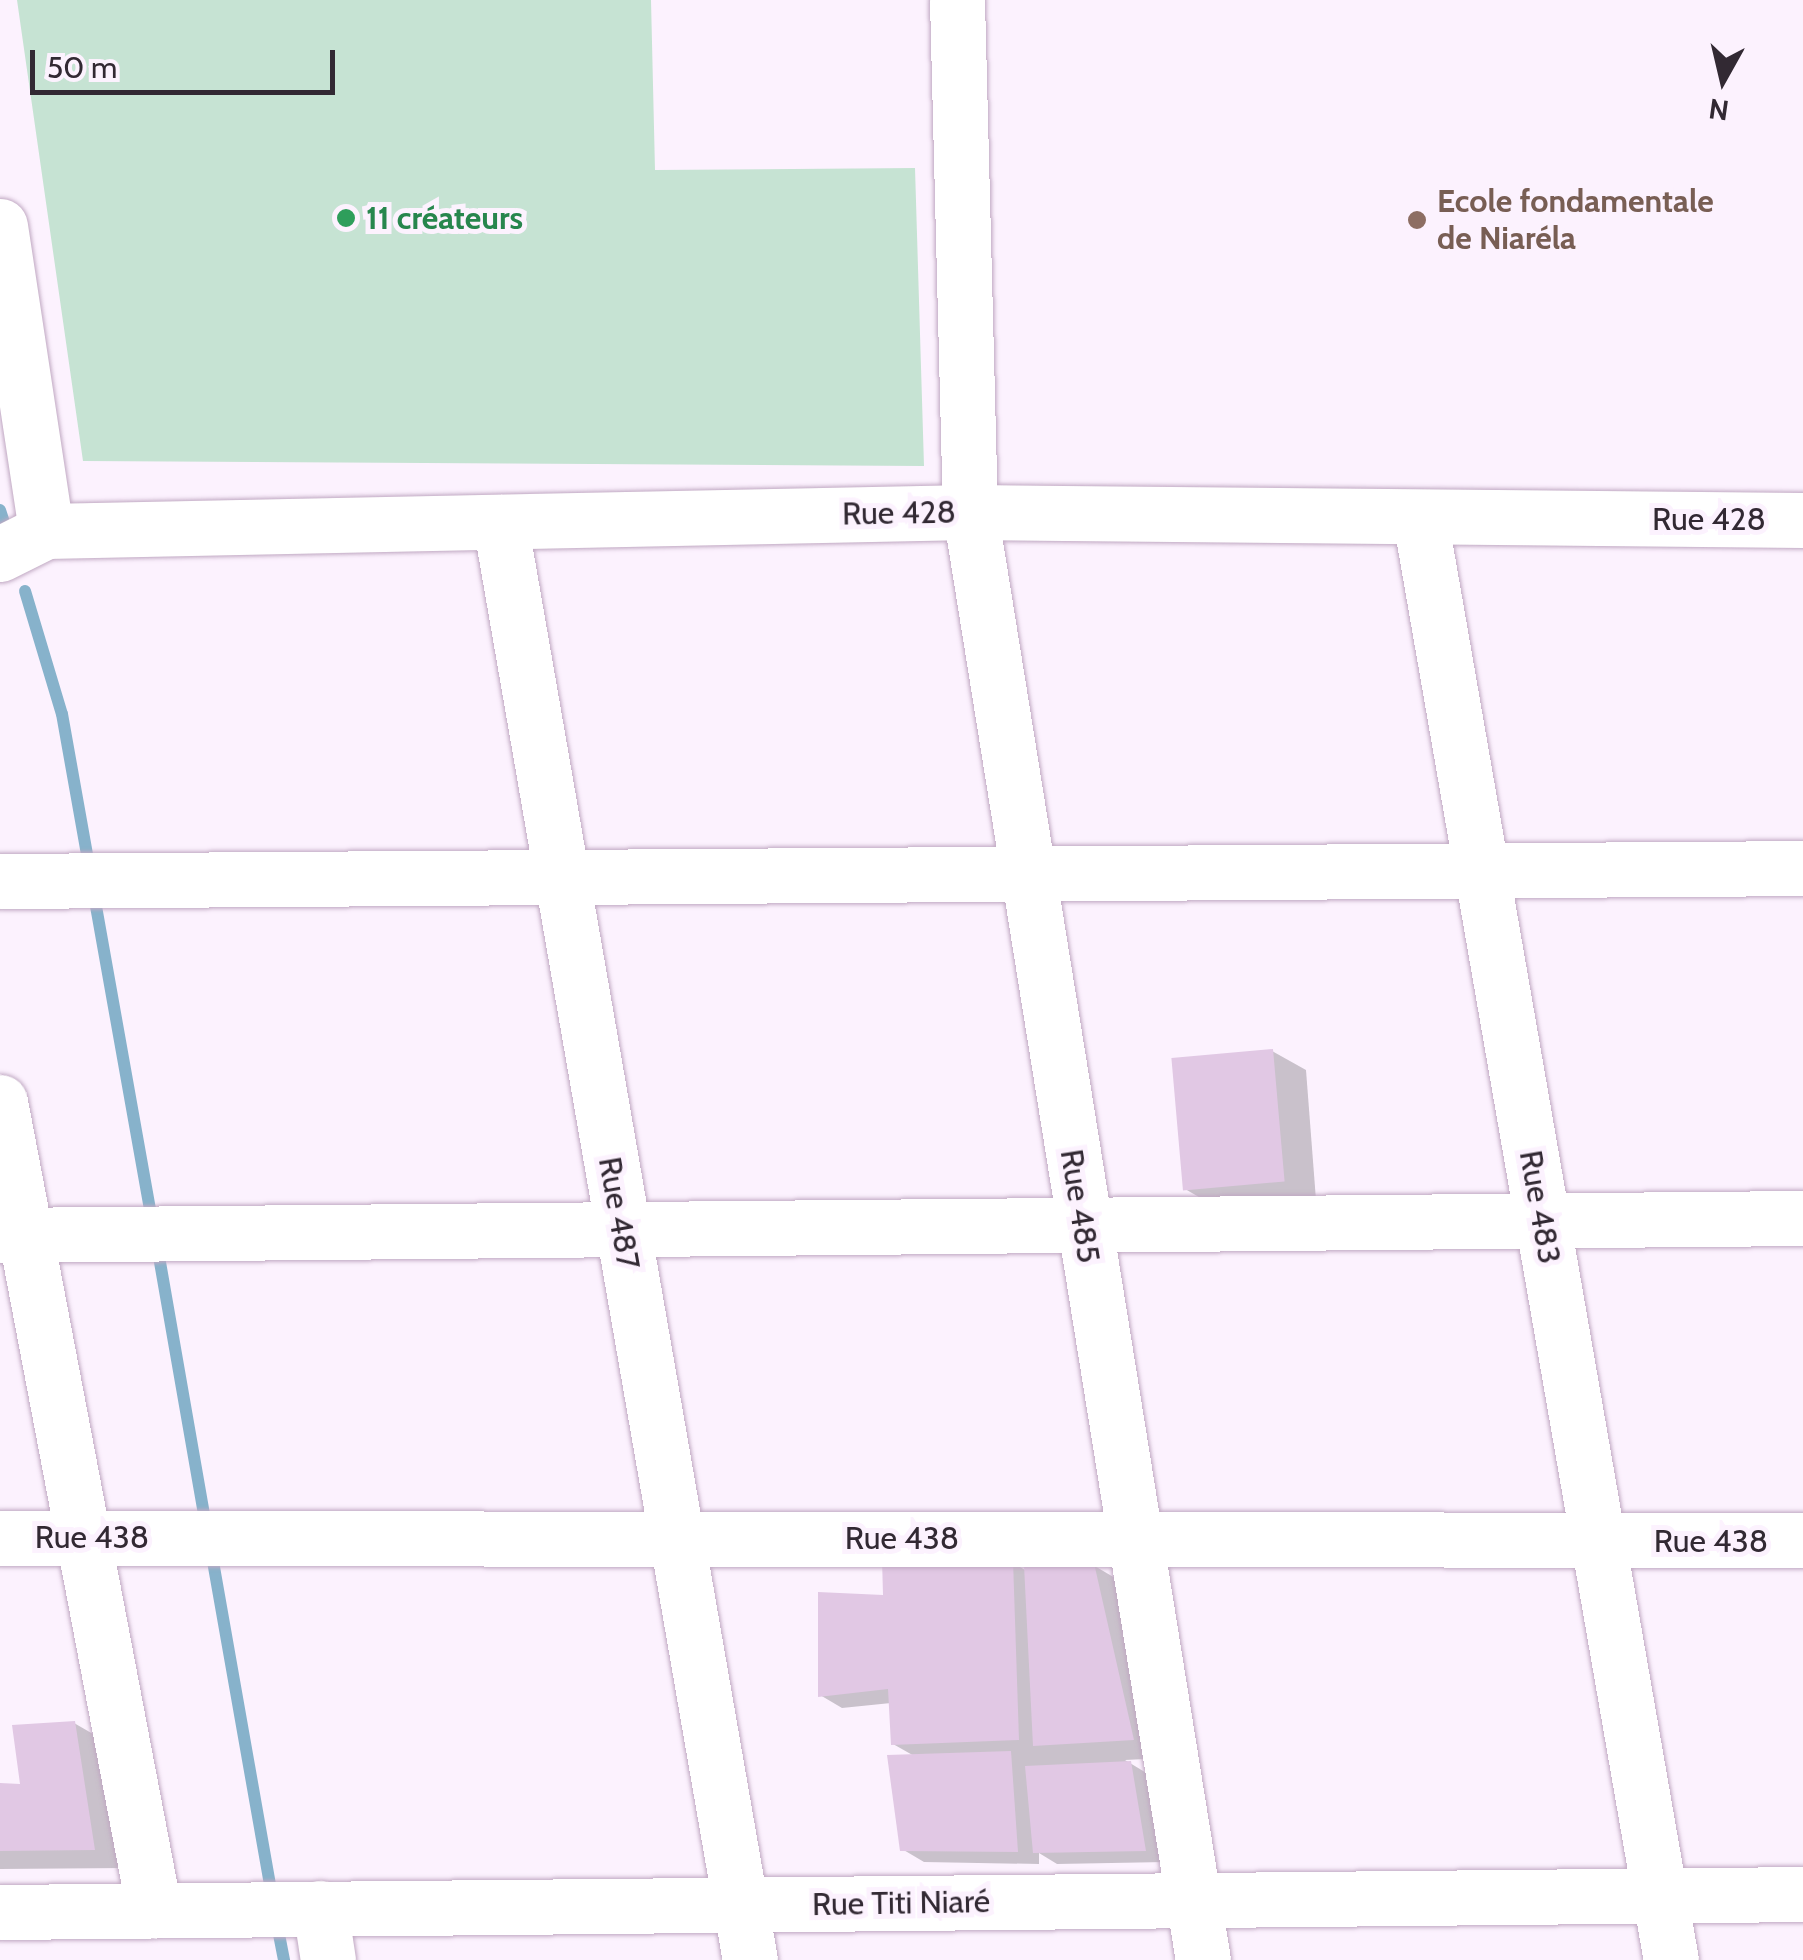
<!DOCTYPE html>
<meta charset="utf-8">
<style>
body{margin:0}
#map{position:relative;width:1803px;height:1960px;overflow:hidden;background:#fcf2fe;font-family:Cabin,sans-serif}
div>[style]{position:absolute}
.green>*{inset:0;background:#c6e3d3}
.shadow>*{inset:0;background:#0003}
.stream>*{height:12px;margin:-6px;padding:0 6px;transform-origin:6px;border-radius:6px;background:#87b2cb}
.building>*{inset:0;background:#e1c8e4;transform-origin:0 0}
.roads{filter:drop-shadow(0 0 2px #c0a8c2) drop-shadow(0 0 2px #c0a8c2)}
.minor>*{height:55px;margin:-27.5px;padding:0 27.5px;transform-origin:27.5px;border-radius:27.5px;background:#fff}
.major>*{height:55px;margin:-27.5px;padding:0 27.5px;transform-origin:27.5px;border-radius:27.5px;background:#fff}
.dots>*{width:28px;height:28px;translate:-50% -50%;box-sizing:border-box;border:5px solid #fcf2fe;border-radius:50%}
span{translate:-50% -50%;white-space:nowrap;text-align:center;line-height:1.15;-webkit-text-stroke:10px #fcf2fe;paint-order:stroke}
.education-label{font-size:32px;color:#785e54;font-weight:700}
.left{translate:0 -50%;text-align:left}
.leisure-label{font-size:32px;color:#27864d;font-weight:700}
.street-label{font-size:32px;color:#322933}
.north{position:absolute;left:1673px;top:30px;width:100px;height:100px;-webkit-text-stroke:8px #fcf2fe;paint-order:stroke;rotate:188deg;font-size:28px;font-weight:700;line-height:40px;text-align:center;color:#322933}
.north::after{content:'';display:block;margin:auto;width:35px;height:45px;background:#322933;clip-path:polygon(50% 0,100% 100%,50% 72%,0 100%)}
.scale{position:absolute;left:30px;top:50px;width:305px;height:45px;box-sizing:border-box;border:5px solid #322933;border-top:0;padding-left:12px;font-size:30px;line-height:35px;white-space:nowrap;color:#322933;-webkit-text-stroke:8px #fcf2fe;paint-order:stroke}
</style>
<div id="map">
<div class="green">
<i style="clip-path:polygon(17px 0,651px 0,655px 170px,915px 168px,924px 466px,83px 461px)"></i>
</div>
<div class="shadow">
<i style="clip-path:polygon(1272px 1051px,1306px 1070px,1316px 1200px,1218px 1208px,1185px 1189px)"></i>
<i style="clip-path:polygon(1013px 1563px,1027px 1571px,1093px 1565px,1127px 1585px,1166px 1758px,1125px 1760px,1153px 1777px,1166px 1862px,1057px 1864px,1039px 1853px,1039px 1864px,924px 1862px,902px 1849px,916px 1757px,893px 1744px,891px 1703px,842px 1708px,820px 1695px,883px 1597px)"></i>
<i style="clip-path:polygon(74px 1723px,107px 1742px,127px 1868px,0 1869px,0 1785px,22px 1786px)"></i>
</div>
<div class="stream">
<i style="left:0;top:510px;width:20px;rotate:72deg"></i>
<i style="left:25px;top:591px;width:128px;rotate:73.3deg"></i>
<i style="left:62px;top:714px;width:154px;rotate:79.9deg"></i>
<i style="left:94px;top:895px;width:330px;rotate:79.9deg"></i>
<i style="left:157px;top:1245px;width:284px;rotate:80.1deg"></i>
<i style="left:211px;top:1550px;width:350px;rotate:80deg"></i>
<i style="left:277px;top:1924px;width:37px;rotate:79deg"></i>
</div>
<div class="building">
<i style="left:1273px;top:1049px;width:133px;height:102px;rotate:85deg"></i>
<i style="clip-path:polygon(882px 1559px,1013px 1560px,1019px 1740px,891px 1745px,888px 1689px,818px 1697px,818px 1592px,883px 1595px)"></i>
<i style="clip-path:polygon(1094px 1563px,1134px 1740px,1033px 1746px,1024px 1565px)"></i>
<i style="clip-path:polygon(75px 1721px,95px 1850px,0 1851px,0 1783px,20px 1784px,12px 1725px)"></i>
<i style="clip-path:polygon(1011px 1751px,1018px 1852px,900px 1851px,887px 1755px)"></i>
<i style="clip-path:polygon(1131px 1761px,1146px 1851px,1033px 1853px,1025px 1766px)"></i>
</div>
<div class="roads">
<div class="minor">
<i style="left:957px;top:0;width:512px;rotate:88.55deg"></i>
<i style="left:970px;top:512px;width:1467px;rotate:80.86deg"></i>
<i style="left:0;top:226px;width:308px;rotate:81.4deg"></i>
<i style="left:1420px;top:518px;width:1464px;rotate:80.13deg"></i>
<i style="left:500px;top:522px;width:1460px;rotate:80.14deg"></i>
<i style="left:0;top:554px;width:51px;rotate:-26.6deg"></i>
<i style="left:46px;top:531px;width:924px;rotate:-1.18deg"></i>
<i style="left:970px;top:512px;width:833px;rotate:0.55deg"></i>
<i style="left:0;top:881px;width:1803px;rotate:-0.41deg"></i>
<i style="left:0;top:1102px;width:823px;rotate:79.21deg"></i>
<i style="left:0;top:1235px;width:1803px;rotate:-0.54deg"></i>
<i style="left:0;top:1538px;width:1803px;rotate:0.06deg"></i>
<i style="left:320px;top:1908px;width:53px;rotate:81.3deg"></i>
</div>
<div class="major">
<i style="left:0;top:1912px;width:1803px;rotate:-0.57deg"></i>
</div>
</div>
<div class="dots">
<i style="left:346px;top:218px;background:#2e9e5b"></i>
<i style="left:1417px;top:220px;background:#8d6e63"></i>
</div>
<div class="education-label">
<span class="left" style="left:1437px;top:220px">Ecole fondamentale<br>de Niaréla</span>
</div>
<div class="leisure-label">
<span class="left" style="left:366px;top:218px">11 créateurs</span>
</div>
<div class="street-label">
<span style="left:899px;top:513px;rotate:-1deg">Rue 428</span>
<span style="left:1709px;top:519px">Rue 428</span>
<span style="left:1080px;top:1206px;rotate:81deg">Rue 485</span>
<span style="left:1540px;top:1207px;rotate:80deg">Rue 483</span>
<span style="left:619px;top:1213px;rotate:80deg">Rue 487</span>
<span style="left:92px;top:1537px">Rue 438</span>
<span style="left:902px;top:1538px">Rue 438</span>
<span style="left:1711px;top:1541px">Rue 438</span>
<span style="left:901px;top:1903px;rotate:-1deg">Rue Titi Niaré</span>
</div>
<div class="north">N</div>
<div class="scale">50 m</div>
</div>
